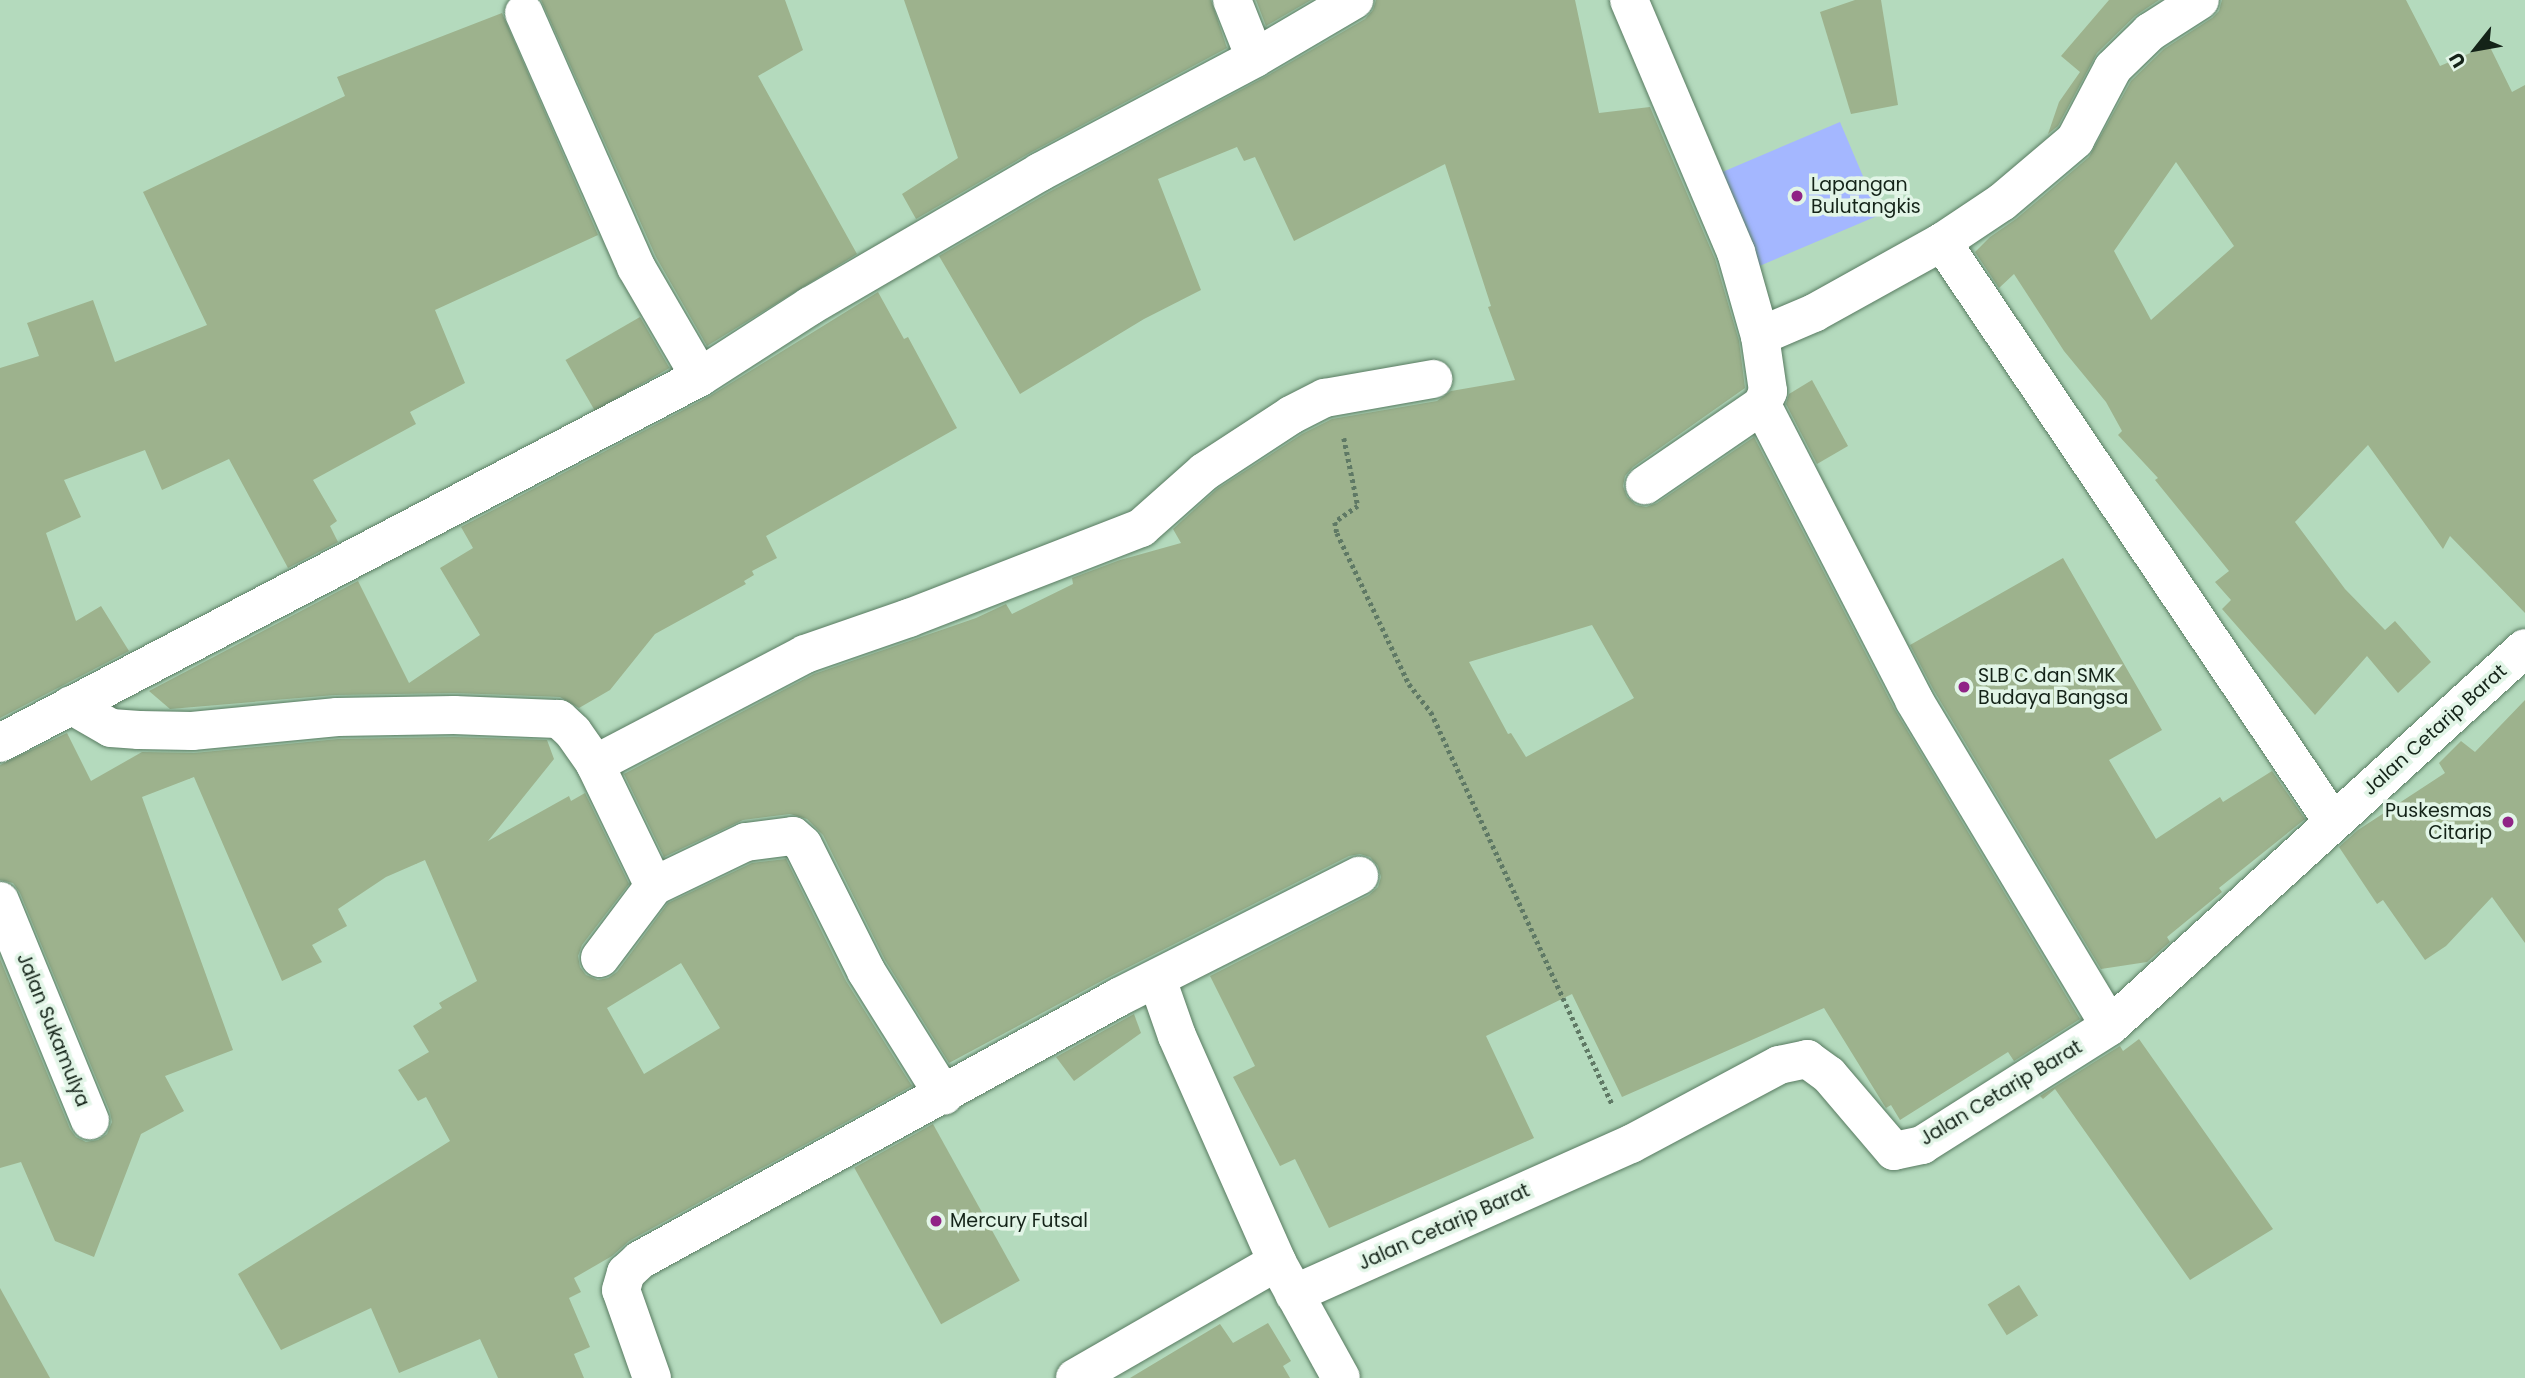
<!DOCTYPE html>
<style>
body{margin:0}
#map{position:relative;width:2525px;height:1378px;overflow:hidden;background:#b4dabd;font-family:Poppins,sans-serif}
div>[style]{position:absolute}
.green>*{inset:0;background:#a4b7ff;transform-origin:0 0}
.building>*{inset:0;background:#9db28d;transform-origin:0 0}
.path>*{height:4.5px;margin-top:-2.25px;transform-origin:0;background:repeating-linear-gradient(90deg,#5f7965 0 3.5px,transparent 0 7px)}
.roads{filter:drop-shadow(0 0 2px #587b61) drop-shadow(0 0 2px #587b61)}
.minor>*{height:38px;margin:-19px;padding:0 19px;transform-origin:19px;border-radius:19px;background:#fff}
.dots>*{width:19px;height:19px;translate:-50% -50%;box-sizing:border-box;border:4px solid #e2f5e7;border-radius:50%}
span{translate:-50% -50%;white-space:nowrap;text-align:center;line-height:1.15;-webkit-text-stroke:7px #e2f5e7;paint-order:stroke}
.poi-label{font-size:19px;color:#142318}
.left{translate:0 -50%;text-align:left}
.right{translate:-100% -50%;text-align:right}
.street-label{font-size:19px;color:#142318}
.north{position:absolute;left:2441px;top:14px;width:70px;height:70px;-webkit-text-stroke:5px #e2f5e7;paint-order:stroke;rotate:239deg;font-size:19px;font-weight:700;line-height:28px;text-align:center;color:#142318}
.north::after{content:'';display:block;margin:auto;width:24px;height:32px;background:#142318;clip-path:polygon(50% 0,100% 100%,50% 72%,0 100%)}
</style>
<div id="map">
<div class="green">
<i style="left:1840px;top:122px;width:101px;height:138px;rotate:67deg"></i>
</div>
<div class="building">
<i style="clip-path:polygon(541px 0,785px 0,803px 50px,758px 76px,857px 254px,707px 346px,656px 257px)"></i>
<i style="clip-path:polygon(904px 0,1211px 0,1227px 48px,1030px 153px,916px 219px,902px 194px,958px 158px)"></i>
<i style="clip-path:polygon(1256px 0,1311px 0,1266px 26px)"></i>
<i style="clip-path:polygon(evenodd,1376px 0,1575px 0,1599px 113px,1650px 107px,1715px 259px,1739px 341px,1745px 388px,1633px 467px,1625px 476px,1623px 486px,1627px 497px,1636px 505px,1646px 507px,1657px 503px,1754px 437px,1895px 710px,2080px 1019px,2014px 1061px,2008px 1052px,1900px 1120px,1891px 1105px,1886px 1108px,1884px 1105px,1824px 1008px,1622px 1097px,1572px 994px,1486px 1036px,1534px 1138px,1329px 1228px,1295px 1159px,1280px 1166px,1233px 1077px,1255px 1066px,1210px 976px,1369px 895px,1378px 887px,1381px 877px,1378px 866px,1370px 857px,1360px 854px,1349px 856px,1109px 977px,949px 1063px,885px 960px,823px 835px,807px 819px,790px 814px,743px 820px,664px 857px,624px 774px,814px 674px,976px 618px,1006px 604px,1012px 614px,1073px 584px,1072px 578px,1120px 560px,1181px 543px,1173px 529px,1217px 489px,1302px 434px,1332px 419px,1437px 401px,1451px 391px,1515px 380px,1488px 307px,1491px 306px,1445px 164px,1294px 241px,1255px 157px,1244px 161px,1237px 147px,1158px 179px,1201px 290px,1144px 319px,1020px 394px,939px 256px,1051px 191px,1265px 77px,1365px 19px,1373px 10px,1376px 0,1592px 625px,1634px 698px,1526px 757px,1511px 733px,1508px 734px,1469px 662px,1592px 625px)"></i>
<i style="clip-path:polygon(1855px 0,1881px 0,1898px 105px,1851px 114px,1820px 12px)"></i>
<i style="clip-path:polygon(2109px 0,2159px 0,2135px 16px,2097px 53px,2058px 126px,2048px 134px,2059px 102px,2080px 72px,2061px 56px)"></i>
<i style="clip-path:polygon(evenodd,2222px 0,2406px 0,2440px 66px,2489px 45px,2512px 92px,2525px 85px,2525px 613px,2450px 536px,2443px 549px,2368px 445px,2295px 522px,2345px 589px,2385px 630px,2395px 621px,2431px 662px,2398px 693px,2367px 656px,2315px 715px,2222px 609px,2231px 600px,2215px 582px,2229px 571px,2155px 480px,2158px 478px,2118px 435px,2122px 431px,2106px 402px,2064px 351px,2014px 274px,1999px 288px,1975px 252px,1990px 237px,2016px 219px,2089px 157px,2131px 81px,2164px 49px,2212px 18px,2219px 11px,2222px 0,2176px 162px,2234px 246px,2151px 320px,2114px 251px,2176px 162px)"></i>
<i style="clip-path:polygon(502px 13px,598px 235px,435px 310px,465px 383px,410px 412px,416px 424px,313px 480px,337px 521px,330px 526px,338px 542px,288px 568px,229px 459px,162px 490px,145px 450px,64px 480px,81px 517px,46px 533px,76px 621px,101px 606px,129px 651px,0 718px,0 368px,39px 356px,27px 323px,93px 300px,115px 362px,207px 325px,143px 192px,345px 96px,337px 77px)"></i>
<i style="clip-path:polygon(878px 292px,904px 339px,908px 337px,957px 428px,766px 536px,777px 558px,752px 571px,754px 575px,744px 581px,746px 584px,655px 634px,610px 690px,579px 708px,560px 697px,454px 693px,335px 695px,170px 709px,149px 691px,358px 581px,409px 683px,480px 635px,440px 568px,473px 548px,461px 527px,710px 396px)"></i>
<i style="left:640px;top:317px;width:59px;height:86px;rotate:60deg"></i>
<i style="clip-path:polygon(1812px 380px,1848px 446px,1817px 464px,1786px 404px,1789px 394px)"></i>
<i style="clip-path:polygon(2063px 558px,2162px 730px,2109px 760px,2156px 839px,2220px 797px,2223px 802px,2272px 771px,2305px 819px,2219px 888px,2222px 892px,2167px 937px,2170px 942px,2147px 962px,2101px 969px,1933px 689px,1910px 645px)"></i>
<i style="clip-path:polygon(2525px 700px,2525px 943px,2492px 897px,2446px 946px,2425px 960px,2383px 900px,2377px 904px,2339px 847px,2358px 830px,2445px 773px,2439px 763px,2461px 741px,2475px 752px)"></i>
<i style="clip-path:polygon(evenodd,67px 733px,91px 781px,142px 752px,194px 753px,338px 739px,454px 737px,547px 740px,554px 759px,488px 841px,569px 796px,571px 801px,585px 793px,629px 884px,582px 945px,578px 956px,580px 967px,586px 975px,598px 980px,608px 978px,617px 972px,668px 903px,752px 863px,786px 859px,846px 981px,912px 1086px,629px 1241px,612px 1256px,574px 1278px,581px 1292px,569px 1298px,590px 1347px,574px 1354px,584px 1378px,498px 1378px,480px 1339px,399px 1373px,371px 1308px,281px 1350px,238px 1274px,450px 1141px,426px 1097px,418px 1101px,398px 1070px,429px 1052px,413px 1026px,442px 1008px,439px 1003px,477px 981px,425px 860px,386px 877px,338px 909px,347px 926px,312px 945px,322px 962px,282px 981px,194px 777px,142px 797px,233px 1050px,165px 1076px,184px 1111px,141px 1134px,94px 1257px,55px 1241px,21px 1162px,0 1168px,0 959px,70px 1129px,76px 1137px,86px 1142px,98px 1140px,107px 1134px,112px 1122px,110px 1112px,20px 893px,13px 883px,0 880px,0 765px,67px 733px,681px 963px,720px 1028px,644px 1074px,607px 1008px,681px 963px)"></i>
<i style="clip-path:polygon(1134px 1014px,1141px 1033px,1074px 1081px,1056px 1057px)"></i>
<i style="clip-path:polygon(2139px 1039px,2273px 1229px,2190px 1280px,2055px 1089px,2043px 1099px,2040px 1096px,2120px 1046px,2123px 1051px)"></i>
<i style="left:933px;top:1124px;width:179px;height:90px;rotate:61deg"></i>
<i style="left:2019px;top:1285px;width:36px;height:37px;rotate:58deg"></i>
<i style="clip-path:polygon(0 1288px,50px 1378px,0 1378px)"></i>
<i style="clip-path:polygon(1268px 1323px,1291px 1361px,1283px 1366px,1290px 1378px,1130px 1378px,1220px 1324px,1233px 1343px)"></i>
</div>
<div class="path">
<i style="left:1344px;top:438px;width:69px;rotate:78.4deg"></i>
<i style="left:1358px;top:506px;width:28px;rotate:145deg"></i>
<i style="left:1335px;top:522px;width:11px;rotate:80deg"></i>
<i style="left:1337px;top:533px;width:167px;rotate:64.5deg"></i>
<i style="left:1409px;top:684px;width:36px;rotate:52deg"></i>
<i style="left:1431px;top:712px;width:433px;rotate:65.2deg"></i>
</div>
<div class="roads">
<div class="minor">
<i style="left:1232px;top:0;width:62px;rotate:68.4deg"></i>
<i style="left:1629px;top:0;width:274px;rotate:67deg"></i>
<i style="left:1736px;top:252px;width:87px;rotate:74.1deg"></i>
<i style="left:1760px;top:336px;width:56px;rotate:81.7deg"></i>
<i style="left:1768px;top:391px;width:15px;rotate:113deg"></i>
<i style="left:1762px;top:405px;width:142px;rotate:145.6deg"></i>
<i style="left:524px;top:13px;width:278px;rotate:66.2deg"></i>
<i style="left:636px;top:267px;width:127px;rotate:59.8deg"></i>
<i style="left:1942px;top:242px;width:699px;rotate:56.01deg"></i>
<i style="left:1760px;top:336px;width:59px;rotate:-23.1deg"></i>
<i style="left:1814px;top:313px;width:146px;rotate:-29deg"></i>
<i style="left:1942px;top:242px;width:72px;rotate:-33.7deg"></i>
<i style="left:2002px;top:202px;width:96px;rotate:-40.3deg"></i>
<i style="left:2075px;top:140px;width:81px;rotate:-62.2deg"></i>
<i style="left:2113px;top:68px;width:52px;rotate:-44.2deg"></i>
<i style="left:2150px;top:32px;width:59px;rotate:-32.6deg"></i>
<i style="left:1762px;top:405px;width:332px;rotate:62.7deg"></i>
<i style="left:1914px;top:700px;width:380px;rotate:59deg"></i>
<i style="left:71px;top:705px;width:46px;rotate:29.9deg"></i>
<i style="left:111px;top:728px;width:28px;rotate:4deg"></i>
<i style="left:139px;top:730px;width:53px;rotate:1.1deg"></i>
<i style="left:192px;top:731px;width:146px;rotate:-5.5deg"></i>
<i style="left:337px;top:717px;width:117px;rotate:-1deg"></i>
<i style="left:454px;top:715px;width:105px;rotate:2.2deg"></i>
<i style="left:559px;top:719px;width:19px;rotate:43deg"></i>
<i style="left:573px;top:732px;width:39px;rotate:55deg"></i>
<i style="left:595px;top:764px;width:136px;rotate:64.2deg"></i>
<i style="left:0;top:743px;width:790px;rotate:-27.6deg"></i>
<i style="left:700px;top:377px;width:131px;rotate:-32.8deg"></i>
<i style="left:810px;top:306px;width:266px;rotate:-30.2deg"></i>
<i style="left:1040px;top:172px;width:243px;rotate:-27.9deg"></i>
<i style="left:1255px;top:58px;width:115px;rotate:-30.4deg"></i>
<i style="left:595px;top:764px;width:237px;rotate:-27.6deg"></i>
<i style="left:805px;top:654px;width:110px;rotate:-19.1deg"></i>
<i style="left:909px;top:618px;width:249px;rotate:-21.2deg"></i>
<i style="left:1141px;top:528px;width:84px;rotate:-41.6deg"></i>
<i style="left:1204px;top:472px;width:104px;rotate:-33.2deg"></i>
<i style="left:1291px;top:415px;width:38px;rotate:-27deg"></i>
<i style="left:1325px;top:398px;width:110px;rotate:-10deg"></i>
<i style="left:0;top:901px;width:237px;rotate:67.7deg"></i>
<i style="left:600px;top:958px;width:90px;rotate:-53.1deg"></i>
<i style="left:654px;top:886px;width:102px;rotate:-25.6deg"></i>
<i style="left:746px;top:842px;width:47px;rotate:-7.3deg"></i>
<i style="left:793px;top:836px;width:13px;rotate:42deg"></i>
<i style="left:803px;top:845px;width:141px;rotate:63.4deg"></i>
<i style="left:866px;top:971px;width:147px;rotate:58deg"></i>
<i style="left:1157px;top:979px;width:60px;rotate:70.7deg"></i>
<i style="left:1177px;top:1036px;width:247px;rotate:66.1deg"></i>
<i style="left:1277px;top:1262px;width:132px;rotate:61.1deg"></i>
<i style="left:1294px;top:1294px;width:369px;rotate:-24deg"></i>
<i style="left:1631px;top:1144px;width:168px;rotate:-28.1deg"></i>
<i style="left:1779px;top:1065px;width:29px;rotate:-12deg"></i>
<i style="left:1807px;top:1059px;width:27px;rotate:36deg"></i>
<i style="left:1829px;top:1075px;width:100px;rotate:49.5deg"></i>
<i style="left:1894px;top:1151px;width:29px;rotate:-12deg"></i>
<i style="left:1922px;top:1145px;width:222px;rotate:-32.3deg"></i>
<i style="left:2110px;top:1026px;width:561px;rotate:-42.33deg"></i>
<i style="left:652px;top:1378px;width:93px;rotate:-109.4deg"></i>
<i style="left:621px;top:1290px;width:18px;rotate:-74deg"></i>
<i style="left:626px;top:1273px;width:19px;rotate:-43deg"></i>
<i style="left:640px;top:1260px;width:546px;rotate:-28.77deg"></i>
<i style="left:1119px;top:997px;width:269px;rotate:-26.8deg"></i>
<i style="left:1075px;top:1378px;width:233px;rotate:-29.9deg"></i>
</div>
</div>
<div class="dots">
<i style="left:1797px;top:196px;background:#902486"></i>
<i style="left:1964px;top:687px;background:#902486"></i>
<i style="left:2508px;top:822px;background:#902486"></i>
<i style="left:936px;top:1221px;background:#902486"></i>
</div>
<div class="poi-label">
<span class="left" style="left:1811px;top:196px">Lapangan<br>Bulutangkis</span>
<span class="left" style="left:1978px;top:687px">SLB C dan SMK<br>Budaya Bangsa</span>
<span class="right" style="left:2492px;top:822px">Puskesmas<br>Citarip</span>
<span class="left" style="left:950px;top:1221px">Mercury Futsal</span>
</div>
<div class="street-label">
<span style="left:2435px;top:730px;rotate:-42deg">Jalan Cetarip Barat</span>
<span style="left:53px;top:1030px;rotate:68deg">Jalan Sukamulya</span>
<span style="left:2001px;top:1093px;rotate:-31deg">Jalan Cetarip Barat</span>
<span style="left:1444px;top:1227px;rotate:-24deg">Jalan Cetarip Barat</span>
</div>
<div class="north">U</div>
</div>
